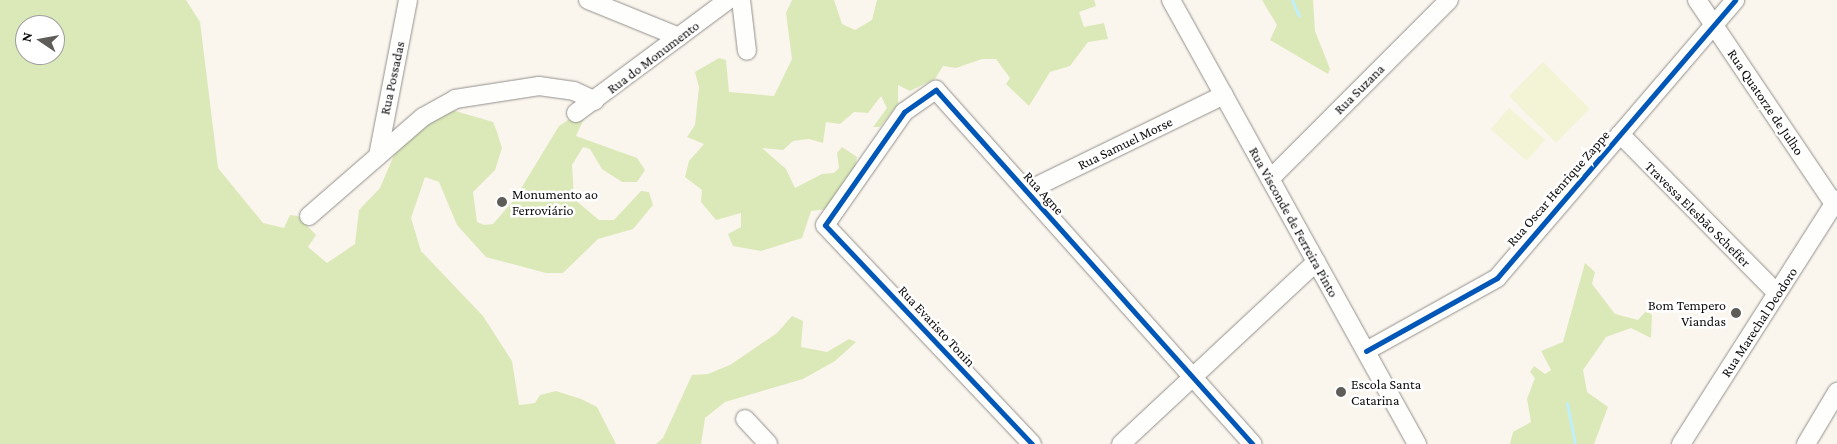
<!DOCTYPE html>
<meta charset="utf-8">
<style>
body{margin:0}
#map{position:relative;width:1837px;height:444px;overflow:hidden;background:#faf5ed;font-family:"Crimson Pro",serif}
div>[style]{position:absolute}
.forest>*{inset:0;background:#dbe9b8}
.pitch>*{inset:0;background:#f2f4d5;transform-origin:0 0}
.stream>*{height:3px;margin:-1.5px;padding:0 1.5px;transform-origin:1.5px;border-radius:1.5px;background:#bfeff8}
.roads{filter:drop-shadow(0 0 1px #93908d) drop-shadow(0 0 1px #93908d)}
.minor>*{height:18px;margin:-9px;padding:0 9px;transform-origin:9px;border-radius:9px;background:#fefefc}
.cycleway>*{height:5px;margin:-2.5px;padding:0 2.5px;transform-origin:2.5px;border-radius:2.5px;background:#0057b8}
.dots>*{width:14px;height:14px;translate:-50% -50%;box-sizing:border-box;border:2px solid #fff;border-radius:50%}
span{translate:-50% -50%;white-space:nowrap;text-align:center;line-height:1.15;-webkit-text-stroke:5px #fff;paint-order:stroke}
.street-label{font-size:14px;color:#0b0b0b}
.poi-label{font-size:14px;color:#0b0b0b}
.left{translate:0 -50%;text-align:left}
.right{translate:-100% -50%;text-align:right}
.north{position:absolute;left:15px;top:15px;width:50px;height:50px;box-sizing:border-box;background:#fff;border:1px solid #9d9d9d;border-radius:50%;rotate:282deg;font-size:14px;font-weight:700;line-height:20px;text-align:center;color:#0b0b0b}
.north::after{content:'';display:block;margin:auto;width:18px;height:22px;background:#5f5d5a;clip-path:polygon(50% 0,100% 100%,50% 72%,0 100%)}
</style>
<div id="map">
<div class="forest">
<i style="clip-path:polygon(evenodd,0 0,186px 0,200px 22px,218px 168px,263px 223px,284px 228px,290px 215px,298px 216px,316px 235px,308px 247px,327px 263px,355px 244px,359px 210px,380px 188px,397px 148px,445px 108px,493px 122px,497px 132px,502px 148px,495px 170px,473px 192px,477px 222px,484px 225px,493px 224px,514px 200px,559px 126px,582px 111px,586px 114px,576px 136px,637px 158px,645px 170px,637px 182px,622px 182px,602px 169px,590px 149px,583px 147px,572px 165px,574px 199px,599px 220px,614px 220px,641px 191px,649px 192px,653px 205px,633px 229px,598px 239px,563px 273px,546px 273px,486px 257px,457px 225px,439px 182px,425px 177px,411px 218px,421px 251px,483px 316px,512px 361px,519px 405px,535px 403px,540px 395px,556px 391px,581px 399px,597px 407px,616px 444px,0 444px,0 0,25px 25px,55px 25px,55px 55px,25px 55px,25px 25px)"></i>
<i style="clip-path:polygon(792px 0,834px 0,842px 24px,855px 30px,872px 20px,877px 0,1094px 0,1096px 6px,1079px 12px,1084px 27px,1104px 23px,1108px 39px,1088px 42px,1070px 66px,1050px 72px,1029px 106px,1006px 84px,1010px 78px,996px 59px,982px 59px,956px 68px,943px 66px,935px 79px,910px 91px,898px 85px,898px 104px,880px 127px,873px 127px,887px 108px,881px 96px,868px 113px,854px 112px,840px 124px,826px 122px,823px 143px,809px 139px,793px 141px,783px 150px,762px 148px,786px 169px,795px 188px,822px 174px,834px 173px,839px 168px,837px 153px,842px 147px,857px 157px,854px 171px,827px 209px,811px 211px,802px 238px,761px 251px,733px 246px,728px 234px,741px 227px,741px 213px,716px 220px,701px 202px,702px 190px,685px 177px,689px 161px,704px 144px,687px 137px,695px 125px,699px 87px,695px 72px,719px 58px,726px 60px,729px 92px,774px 96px,792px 59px,786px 13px)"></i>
<i style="clip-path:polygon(1262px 0,1313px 0,1315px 31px,1330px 69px,1328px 74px,1270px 40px,1277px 25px)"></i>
<i style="clip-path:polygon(1585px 263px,1595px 272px,1592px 284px,1615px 314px,1638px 320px,1647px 310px,1652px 315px,1651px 338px,1631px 328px,1606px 337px,1583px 370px,1587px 392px,1608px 407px,1594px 444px,1510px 444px,1513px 432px,1531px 422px,1527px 399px,1535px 378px,1530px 372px,1534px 366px,1545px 374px,1551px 370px,1541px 351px,1563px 342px)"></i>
<i style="clip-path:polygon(792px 316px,803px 321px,801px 347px,827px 352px,849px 339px,856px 342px,835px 361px,803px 379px,725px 402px,705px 418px,701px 444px,656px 444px,663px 438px,692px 375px,708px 374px,730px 365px,777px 333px)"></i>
</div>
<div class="pitch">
<i style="left:1543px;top:62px;width:66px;height:48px;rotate:45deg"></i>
<i style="left:1509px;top:108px;width:48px;height:28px;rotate:41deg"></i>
</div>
<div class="stream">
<i style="left:1292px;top:0;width:17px;rotate:66deg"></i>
<i style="left:1567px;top:403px;width:42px;rotate:79deg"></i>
</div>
<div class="roads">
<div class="minor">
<i style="left:588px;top:0;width:98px;rotate:22.1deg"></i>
<i style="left:741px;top:0;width:51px;rotate:83.3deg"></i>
<i style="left:1171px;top:0;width:508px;rotate:61.01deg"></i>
<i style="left:1697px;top:0;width:246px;rotate:56.1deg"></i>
<i style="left:576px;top:113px;width:189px;rotate:-36.6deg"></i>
<i style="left:1620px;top:134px;width:223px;rotate:45.4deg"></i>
<i style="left:378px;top:156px;width:159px;rotate:-79.1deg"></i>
<i style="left:1270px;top:179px;width:253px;rotate:-45deg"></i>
<i style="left:1027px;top:191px;width:219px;rotate:-26deg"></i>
<i style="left:309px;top:216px;width:151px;rotate:-41deg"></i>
<i style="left:423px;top:117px;width:37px;rotate:-29deg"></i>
<i style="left:455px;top:99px;width:85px;rotate:-8.8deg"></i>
<i style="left:539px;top:86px;width:35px;rotate:8deg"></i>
<i style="left:574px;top:91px;width:23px;rotate:25deg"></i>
<i style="left:1366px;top:351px;width:150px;rotate:-29.1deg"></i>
<i style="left:1497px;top:278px;width:366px;rotate:-49.4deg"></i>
<i style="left:745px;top:419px;width:34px;rotate:47deg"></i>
<i style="left:1032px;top:444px;width:301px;rotate:-133.4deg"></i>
<i style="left:825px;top:225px;width:138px;rotate:-55deg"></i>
<i style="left:904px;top:112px;width:39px;rotate:-35deg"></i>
<i style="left:936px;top:90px;width:475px;rotate:48.2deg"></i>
<i style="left:1121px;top:444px;width:267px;rotate:-43deg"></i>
<i style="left:1681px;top:444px;width:290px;rotate:-57.5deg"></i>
<i style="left:1806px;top:444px;width:61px;rotate:-59.2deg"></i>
</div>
</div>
<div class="cycleway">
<i style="left:1366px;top:351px;width:150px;rotate:-29.1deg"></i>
<i style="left:1497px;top:278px;width:366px;rotate:-49.4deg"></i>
<i style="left:1032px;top:444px;width:301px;rotate:-133.4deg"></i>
<i style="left:825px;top:225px;width:138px;rotate:-55deg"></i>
<i style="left:904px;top:112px;width:39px;rotate:-35deg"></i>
<i style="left:936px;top:90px;width:475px;rotate:48.2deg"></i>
</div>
<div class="dots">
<i style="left:502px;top:202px;background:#5f5d5a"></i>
<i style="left:1736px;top:313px;background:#5f5d5a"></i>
<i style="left:1341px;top:392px;background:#5f5d5a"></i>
</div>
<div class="street-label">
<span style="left:653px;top:57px;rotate:-37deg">Rua do Monumento</span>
<span style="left:392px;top:78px;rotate:-78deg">Rua Possadas</span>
<span style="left:1359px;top:89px;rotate:-45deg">Rua Suzana</span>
<span style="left:1766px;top:102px;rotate:56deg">Rua Quatorze de Julho</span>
<span style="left:1125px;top:143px;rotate:-26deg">Rua Samuel Morse</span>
<span style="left:1558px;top:188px;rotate:-49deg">Rua Oscar Henrique Zappe</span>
<span style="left:1044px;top:193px;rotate:48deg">Rua Agne</span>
<span style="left:1698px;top:214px;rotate:45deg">Travessa Elesbão Scheffer</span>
<span style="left:1294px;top:222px;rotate:61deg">Rua Visconde de Ferreira Pinto</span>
<span style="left:1759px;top:322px;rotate:-57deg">Rua Marechal Deodoro</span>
<span style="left:937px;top:326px;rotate:47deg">Rua Evaristo Tonin</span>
</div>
<div class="poi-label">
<span class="left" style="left:512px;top:202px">Monumento ao<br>Ferroviário</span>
<span class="right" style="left:1726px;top:313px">Bom Tempero<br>Viandas</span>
<span class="left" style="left:1351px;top:392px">Escola Santa<br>Catarina</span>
</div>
<div class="north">N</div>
</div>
